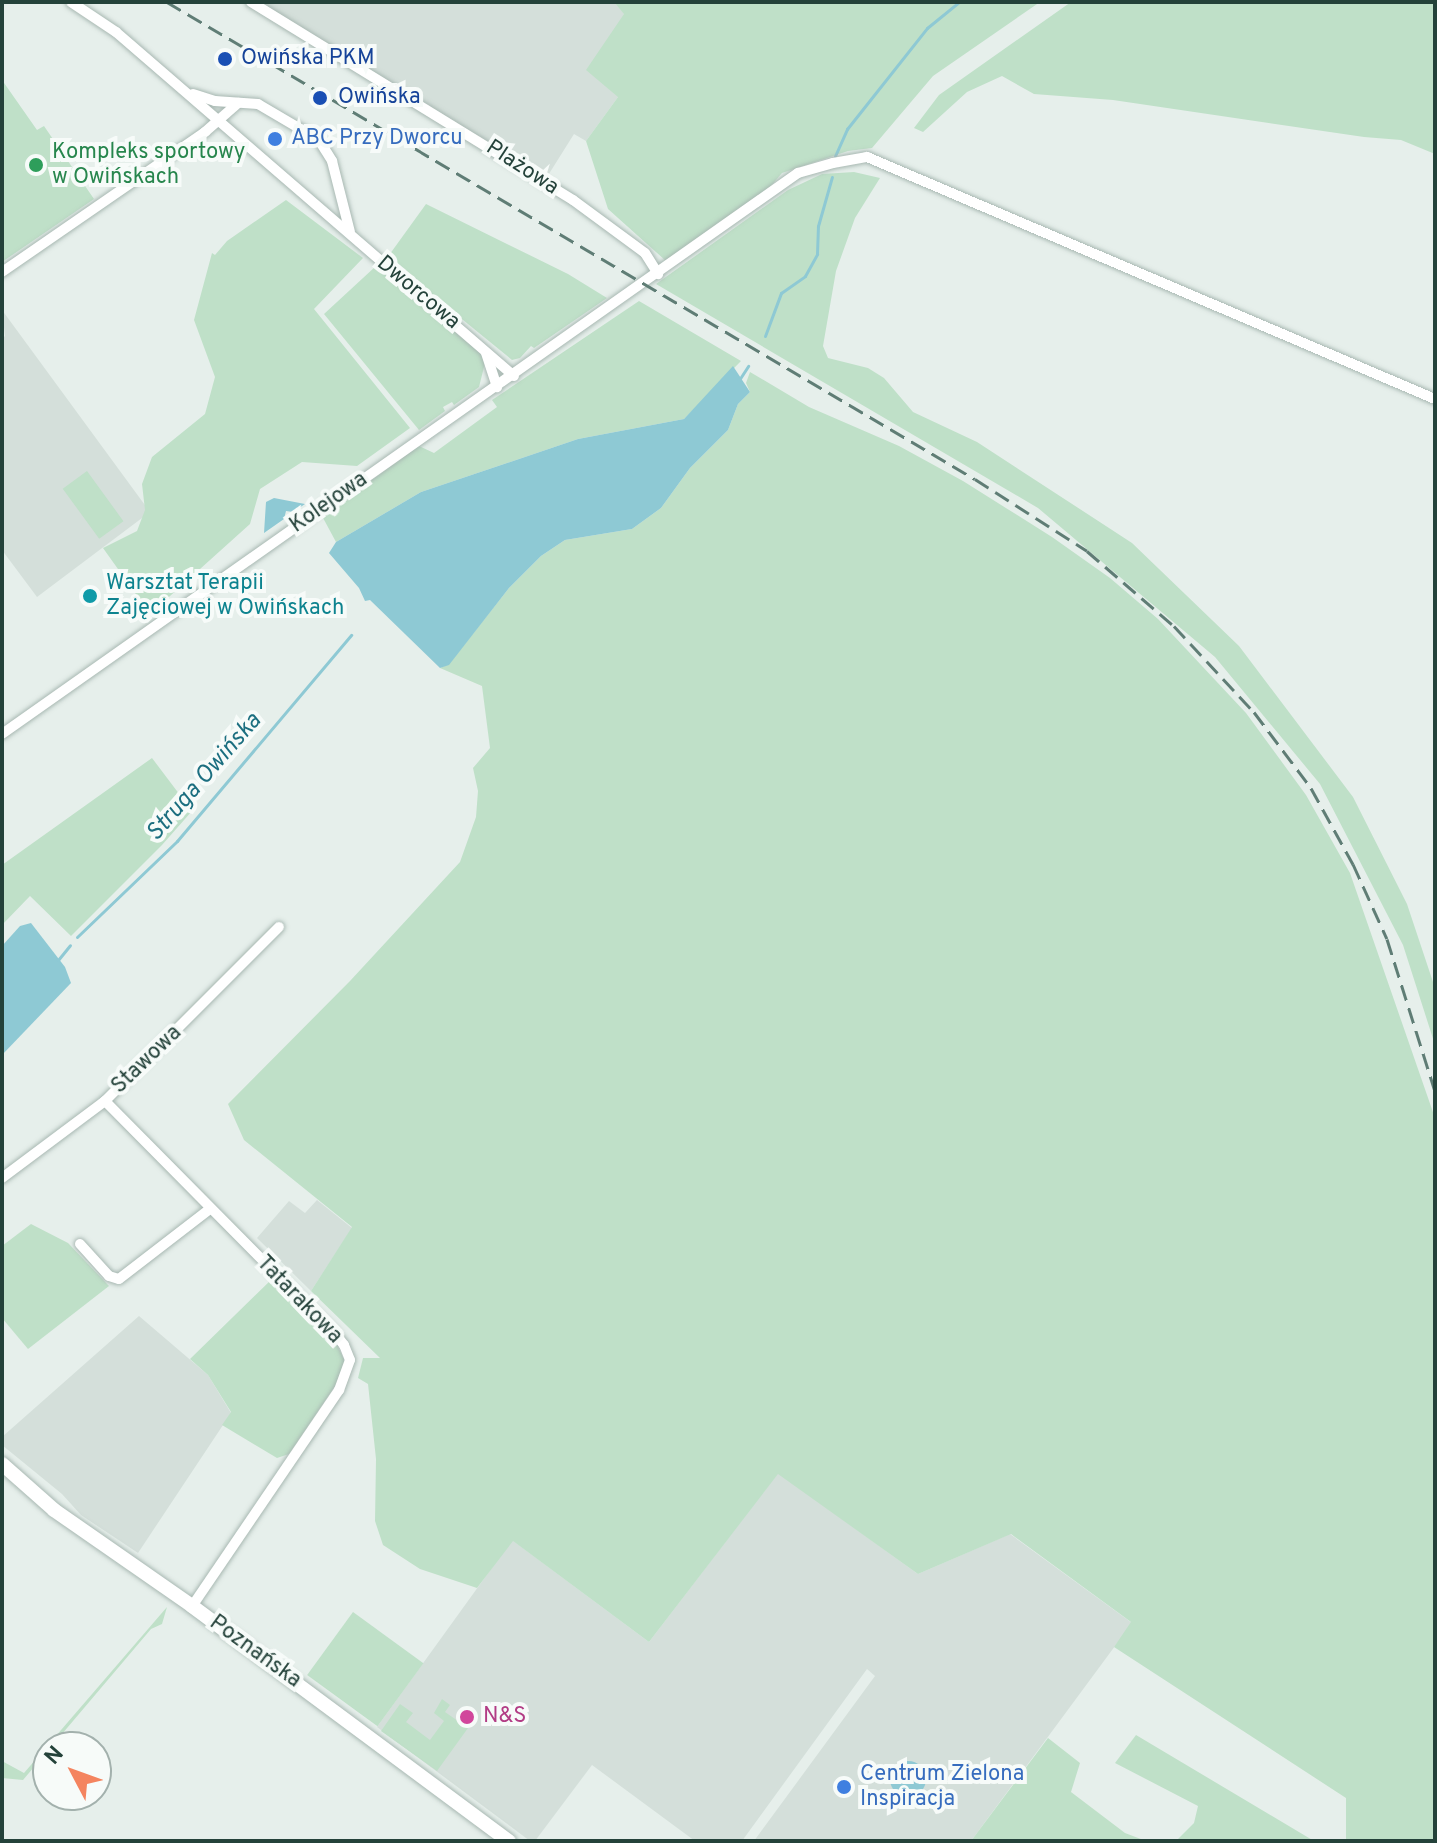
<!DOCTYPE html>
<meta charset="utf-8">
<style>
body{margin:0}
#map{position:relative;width:1437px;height:1843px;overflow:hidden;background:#e6efeb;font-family:Overpass,sans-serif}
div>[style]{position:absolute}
.built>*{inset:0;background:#d4dfda}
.green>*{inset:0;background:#bfe0c8;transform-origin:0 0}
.water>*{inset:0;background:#8ec9d4}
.round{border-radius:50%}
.stream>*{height:3px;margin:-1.5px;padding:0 1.5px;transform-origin:1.5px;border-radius:1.5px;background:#8ec9d4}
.roads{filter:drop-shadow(0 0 2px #a8b8b2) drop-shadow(0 0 2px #a8b8b2)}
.street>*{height:10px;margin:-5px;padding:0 5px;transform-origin:5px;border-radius:5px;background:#fff}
.secondary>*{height:14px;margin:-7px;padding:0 7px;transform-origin:7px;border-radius:7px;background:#fff}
.rail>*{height:3px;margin-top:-1.5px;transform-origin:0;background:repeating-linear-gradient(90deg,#5f7d75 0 16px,transparent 0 24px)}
.dots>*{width:22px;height:22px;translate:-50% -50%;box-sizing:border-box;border:4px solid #f7fbf9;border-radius:50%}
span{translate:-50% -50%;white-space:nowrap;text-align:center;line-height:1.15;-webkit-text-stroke:8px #f7fbf9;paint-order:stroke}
.transit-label{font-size:22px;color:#164399}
.left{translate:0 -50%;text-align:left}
.shop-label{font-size:22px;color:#366cbe}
.leisure-label{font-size:22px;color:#27864d}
.street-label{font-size:22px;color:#24423a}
.culture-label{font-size:22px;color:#0d838f}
.hotel-label{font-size:22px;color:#b23c85}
.water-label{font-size:24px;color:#1c6f80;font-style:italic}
.frame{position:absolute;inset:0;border:4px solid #24423a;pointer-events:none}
.north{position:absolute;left:32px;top:1731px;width:80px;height:80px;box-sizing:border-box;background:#f7fbf9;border:2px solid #a3b1ad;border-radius:50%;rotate:311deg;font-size:22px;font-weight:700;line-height:32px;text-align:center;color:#24423a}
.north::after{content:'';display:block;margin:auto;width:28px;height:36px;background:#f4845f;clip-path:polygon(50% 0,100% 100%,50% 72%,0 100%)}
</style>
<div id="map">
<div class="built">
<i style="clip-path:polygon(257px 2px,614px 2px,624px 13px,618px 97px,586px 141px,574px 134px,547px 177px)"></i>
<i style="clip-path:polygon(2px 310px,150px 512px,37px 597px,2px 550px,2px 339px,5px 336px)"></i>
<i style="clip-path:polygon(317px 1200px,352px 1228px,311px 1291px,257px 1238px,289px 1201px,305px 1213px)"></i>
<i style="clip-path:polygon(139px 1316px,208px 1375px,231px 1413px,138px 1553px,81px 1515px,62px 1494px,2px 1445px,2px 1437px)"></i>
<i style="clip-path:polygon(778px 1473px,918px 1574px,1010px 1534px,1132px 1623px,971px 1841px,754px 1841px,875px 1676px,867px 1669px,742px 1841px,695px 1841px,592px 1765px,535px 1841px,530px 1841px,377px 1727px,512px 1540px,649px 1642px)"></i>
</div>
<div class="green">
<i style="clip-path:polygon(614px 2px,1040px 2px,933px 76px,872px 148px,848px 151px,782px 173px,770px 187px,666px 261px,608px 209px,586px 141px,618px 97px,586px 70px,624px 14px)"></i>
<i style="clip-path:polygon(1071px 2px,1435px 2px,1435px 154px,1401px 140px,1364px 137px,1113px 100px,1034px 94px,1002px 76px,967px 92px,923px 132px,914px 128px,939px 95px)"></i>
<i style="clip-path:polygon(2px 80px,37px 130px,44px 126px,94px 199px,2px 262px)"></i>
<i style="clip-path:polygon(854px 172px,880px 178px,855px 218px,836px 271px,823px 346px,828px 358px,868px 368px,884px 378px,913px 412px,977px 442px,1132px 543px,1239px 646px,1353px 797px,1407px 904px,1435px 988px,1435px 1045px,1403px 945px,1320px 784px,1215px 657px,1038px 508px,656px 284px,788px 190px,822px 174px)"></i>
<i style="clip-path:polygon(286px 200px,363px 258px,314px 309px,410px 428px,357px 466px,302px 462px,260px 489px,250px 524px,150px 614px,103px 548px,137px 531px,145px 510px,142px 484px,152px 457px,205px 414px,215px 377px,194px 320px,212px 253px,215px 255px,227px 241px)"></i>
<i style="clip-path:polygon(426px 204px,568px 274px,607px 298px,534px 348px,531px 346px,520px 358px,512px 360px,387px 258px)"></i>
<i style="clip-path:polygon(376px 266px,480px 353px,485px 363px,479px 387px,454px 405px,452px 402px,443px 407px,445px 411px,419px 430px,324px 314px)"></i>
<i style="clip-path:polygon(639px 301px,741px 361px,684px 419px,578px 439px,421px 492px,336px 542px,322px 516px,419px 446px,434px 453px,497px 407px,492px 400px)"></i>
<i style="clip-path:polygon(750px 372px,809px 407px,899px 446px,963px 481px,1052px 537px,1110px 578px,1158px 619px,1246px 713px,1306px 795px,1350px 873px,1435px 1118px,1435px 1841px,1346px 1841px,1346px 1798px,1114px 1647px,1131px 1622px,1011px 1534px,918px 1574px,778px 1474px,649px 1642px,513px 1541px,477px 1588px,420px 1569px,383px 1545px,375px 1521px,376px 1459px,368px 1384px,358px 1378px,363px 1358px,380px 1358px,311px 1291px,352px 1227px,244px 1140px,228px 1104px,350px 981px,460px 862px,476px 817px,478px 791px,473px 768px,490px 748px,482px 686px,440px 668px,449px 664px,509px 588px,541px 556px,565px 540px,632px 529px,661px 508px,690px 468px,728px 430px,738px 404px,750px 392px,746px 383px)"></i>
<i style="left:87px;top:471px;width:62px;height:30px;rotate:54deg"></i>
<i style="clip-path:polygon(152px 758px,192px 811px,162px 845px,71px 936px,30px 896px,2px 925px,2px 865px)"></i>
<i style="clip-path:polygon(31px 1224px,68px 1243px,109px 1286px,28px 1349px,2px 1318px,2px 1246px)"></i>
<i style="clip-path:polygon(273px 1278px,333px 1336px,346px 1364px,339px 1380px,289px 1454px,277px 1458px,222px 1425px,231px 1412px,208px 1375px,190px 1359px)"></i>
<i style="clip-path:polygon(167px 1607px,162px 1624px,151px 1629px,23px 1780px,2px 1778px,2px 1761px,24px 1773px)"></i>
<i style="left:353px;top:1612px;width:87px;height:78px;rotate:36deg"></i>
<i style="clip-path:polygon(442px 1699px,450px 1705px,445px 1712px,468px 1728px,437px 1771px,381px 1731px,400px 1704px,413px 1713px,406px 1722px,430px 1740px,444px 1721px,434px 1713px)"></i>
<i style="clip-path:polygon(1136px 1735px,1314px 1841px,1176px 1841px,1194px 1823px,1198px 1806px,1115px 1763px)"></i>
<i style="clip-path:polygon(1048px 1738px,1080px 1763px,1071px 1792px,1125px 1833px,1146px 1841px,971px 1841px)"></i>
</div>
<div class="water">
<i style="clip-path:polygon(733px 366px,750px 392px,738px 404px,728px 430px,690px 468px,661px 508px,632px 529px,565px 540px,541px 556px,509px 588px,449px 665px,440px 668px,370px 600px,365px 601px,359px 588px,329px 553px,336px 542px,421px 492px,578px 439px,684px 419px)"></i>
<i style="clip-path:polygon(274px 498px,305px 504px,293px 512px,286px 511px,284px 519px,264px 533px,266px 502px)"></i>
<i style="clip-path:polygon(31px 923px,65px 967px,71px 983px,2px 1055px,2px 946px,20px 926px)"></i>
<i class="round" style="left:890px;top:1761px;width:36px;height:36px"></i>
</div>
<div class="stream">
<i style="left:835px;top:156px;width:30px;rotate:-66deg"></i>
<i style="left:847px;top:129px;width:129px;rotate:-51.6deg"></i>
<i style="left:927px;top:28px;width:41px;rotate:-39.1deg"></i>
<i style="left:765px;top:336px;width:46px;rotate:-69.6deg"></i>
<i style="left:781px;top:293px;width:29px;rotate:-35deg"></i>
<i style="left:805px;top:276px;width:25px;rotate:-61deg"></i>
<i style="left:817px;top:254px;width:28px;rotate:-88deg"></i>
<i style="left:818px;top:226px;width:51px;rotate:-74.1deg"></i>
<i style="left:739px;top:380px;width:17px;rotate:-57deg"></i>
<i style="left:77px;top:937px;width:139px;rotate:-43.8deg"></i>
<i style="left:177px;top:841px;width:270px;rotate:-49.8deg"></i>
<i style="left:58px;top:960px;width:19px;rotate:-51deg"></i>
</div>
<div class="roads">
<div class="street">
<i style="left:71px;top:2px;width:54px;rotate:33.7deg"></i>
<i style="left:116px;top:32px;width:526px;rotate:40.84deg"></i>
<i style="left:251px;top:2px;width:378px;rotate:31.6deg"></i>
<i style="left:573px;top:200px;width:89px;rotate:36.4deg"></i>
<i style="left:645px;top:253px;width:25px;rotate:58deg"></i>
<i style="left:193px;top:94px;width:23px;rotate:18deg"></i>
<i style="left:215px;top:101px;width:43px;rotate:4deg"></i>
<i style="left:258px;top:104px;width:71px;rotate:30.5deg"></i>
<i style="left:319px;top:140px;width:25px;rotate:58deg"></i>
<i style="left:332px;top:161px;width:73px;rotate:75.8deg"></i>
<i style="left:2px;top:272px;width:247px;rotate:-34.6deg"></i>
<i style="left:205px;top:132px;width:44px;rotate:-41.3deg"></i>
<i style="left:486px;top:353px;width:36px;rotate:72deg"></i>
<i style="left:2px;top:734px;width:974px;rotate:-35.18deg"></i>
<i style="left:798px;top:173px;width:36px;rotate:-16deg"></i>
<i style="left:833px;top:163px;width:35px;rotate:-10deg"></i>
<i style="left:867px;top:157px;width:617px;rotate:23.08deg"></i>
<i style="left:105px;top:1101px;width:324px;rotate:45.3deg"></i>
<i style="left:333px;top:1331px;width:18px;rotate:52deg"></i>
<i style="left:344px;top:1345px;width:16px;rotate:68deg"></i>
<i style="left:350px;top:1360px;width:32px;rotate:110deg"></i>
<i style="left:339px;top:1390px;width:261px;rotate:124.2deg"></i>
<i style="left:2px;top:1178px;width:129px;rotate:-36.8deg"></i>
<i style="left:105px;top:1101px;width:246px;rotate:-45deg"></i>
<i style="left:80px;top:1244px;width:43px;rotate:47.8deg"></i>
<i style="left:109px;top:1276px;width:10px;rotate:17deg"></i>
<i style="left:119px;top:1279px;width:115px;rotate:-37.6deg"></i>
</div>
<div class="secondary">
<i style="left:2px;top:1464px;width:69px;rotate:41.5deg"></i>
<i style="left:54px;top:1510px;width:168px;rotate:34.8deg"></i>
<i style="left:192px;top:1606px;width:395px;rotate:36.6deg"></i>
</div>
</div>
<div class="rail">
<i style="left:167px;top:2px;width:938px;rotate:30.56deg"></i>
<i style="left:975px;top:479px;width:133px;rotate:32.7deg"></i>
<i style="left:1087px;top:551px;width:115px;rotate:40.8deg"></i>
<i style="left:1174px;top:626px;width:117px;rotate:47.1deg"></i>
<i style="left:1254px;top:712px;width:95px;rotate:53.1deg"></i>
<i style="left:1311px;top:788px;width:87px;rotate:61.1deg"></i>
<i style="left:1353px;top:864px;width:82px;rotate:65.6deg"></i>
<i style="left:1387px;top:939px;width:159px;rotate:72.5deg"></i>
</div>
<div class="dots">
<i style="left:225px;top:59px;background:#1a4fb4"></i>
<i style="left:320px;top:98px;background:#1a4fb4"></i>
<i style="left:275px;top:139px;background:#3f7fe0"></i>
<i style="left:36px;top:165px;background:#2e9e5b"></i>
<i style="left:90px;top:596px;background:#0f9aa8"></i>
<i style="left:467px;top:1717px;background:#d1479c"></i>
<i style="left:844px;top:1787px;background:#3f7fe0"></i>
</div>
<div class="transit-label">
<span class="left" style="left:241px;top:59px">Owińska PKM</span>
<span class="left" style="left:338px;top:98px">Owińska</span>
</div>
<div class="shop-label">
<span class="left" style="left:291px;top:139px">ABC Przy Dworcu</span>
<span class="left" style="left:860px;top:1787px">Centrum Zielona<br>Inspiracja</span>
</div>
<div class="leisure-label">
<span class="left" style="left:52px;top:165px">Kompleks sportowy<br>w Owińskach</span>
</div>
<div class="street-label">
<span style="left:522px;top:168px;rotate:33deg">Plażowa</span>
<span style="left:418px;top:293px;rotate:40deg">Dworcowa</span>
<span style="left:329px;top:503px;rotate:-35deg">Kolejowa</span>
<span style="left:147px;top:1060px;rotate:-44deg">Stawowa</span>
<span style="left:299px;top:1300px;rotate:46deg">Tatarakowa</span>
<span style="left:255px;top:1652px;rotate:36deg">Poznańska</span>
</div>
<div class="culture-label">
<span class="left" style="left:106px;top:596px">Warsztat Terapii<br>Zajęciowej w Owińskach</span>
</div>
<div class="hotel-label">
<span class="left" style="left:483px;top:1717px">N&amp;S</span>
</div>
<div class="water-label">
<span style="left:205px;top:778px;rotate:-49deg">Struga Owińska</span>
</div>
<div class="frame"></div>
<div class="north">N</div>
</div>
